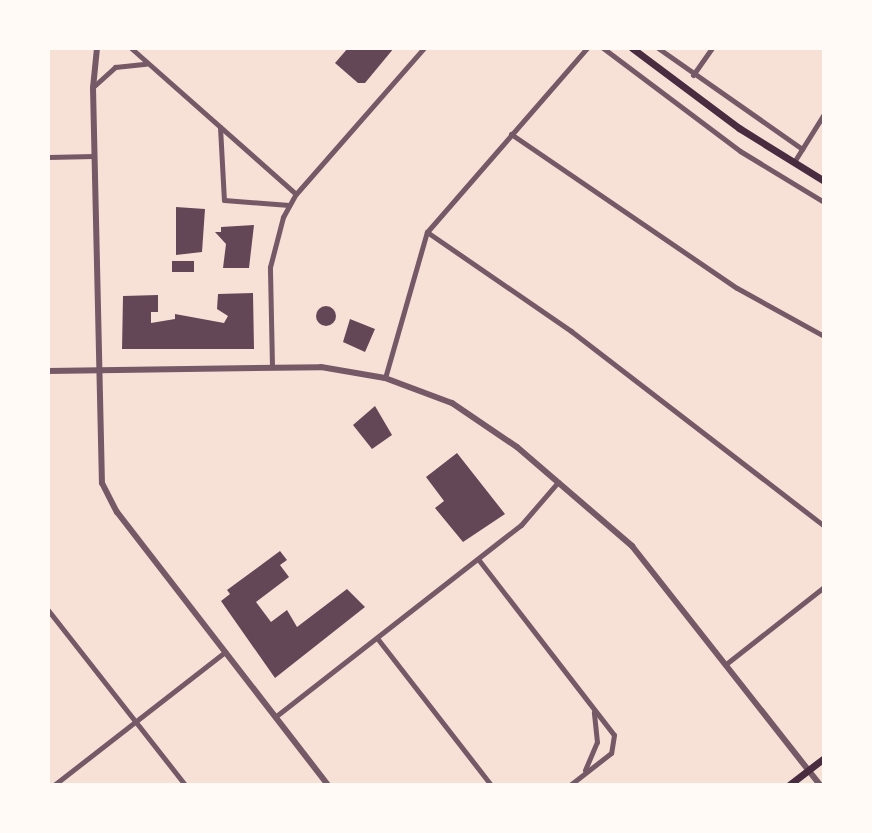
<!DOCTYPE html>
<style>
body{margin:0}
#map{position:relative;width:872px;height:833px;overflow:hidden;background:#f7e1d7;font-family:Poppins,sans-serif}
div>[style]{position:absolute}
.building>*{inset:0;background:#644757;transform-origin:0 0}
.round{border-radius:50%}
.minor>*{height:5px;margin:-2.5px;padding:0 2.5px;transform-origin:2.5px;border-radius:2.5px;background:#755966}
.tertiary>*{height:6px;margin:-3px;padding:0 3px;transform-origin:3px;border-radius:3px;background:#755966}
.secondary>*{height:7px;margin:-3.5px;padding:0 3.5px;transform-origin:3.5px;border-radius:3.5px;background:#4a2c40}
span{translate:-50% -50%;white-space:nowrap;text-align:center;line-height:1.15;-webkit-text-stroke:7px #fffaf5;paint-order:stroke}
.frame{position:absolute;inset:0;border:50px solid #fffaf5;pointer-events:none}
</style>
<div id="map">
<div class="building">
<i style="clip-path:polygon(348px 48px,394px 48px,365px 83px,358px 83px,335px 63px)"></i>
<i style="clip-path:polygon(176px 207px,205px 209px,202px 252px,176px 255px)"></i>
<i style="clip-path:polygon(254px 225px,249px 268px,223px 268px,226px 244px,215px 232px,221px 232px,221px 227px)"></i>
<i style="left:172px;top:261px;width:22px;height:11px"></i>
<i style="clip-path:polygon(253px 293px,254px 349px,122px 349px,123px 296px,158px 295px,158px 312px,151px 312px,151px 323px,175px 319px,175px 314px,224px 323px,228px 316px,217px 309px,218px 294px)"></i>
<i class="round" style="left:316px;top:306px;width:20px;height:20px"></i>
<i style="clip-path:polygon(350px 319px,375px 329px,365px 352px,343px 342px)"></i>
<i style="clip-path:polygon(375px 406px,392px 435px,372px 449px,353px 425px)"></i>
<i style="clip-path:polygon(457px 453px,505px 514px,463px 542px,435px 508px,444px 501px,426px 477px)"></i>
<i style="clip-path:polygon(280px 551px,287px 560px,280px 565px,289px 577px,256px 602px,271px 622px,287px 610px,297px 627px,347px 589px,365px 607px,275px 678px,221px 601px,230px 594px,227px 590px)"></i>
</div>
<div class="minor">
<i style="left:131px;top:48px;width:220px;rotate:41.5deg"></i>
<i style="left:603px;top:48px;width:171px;rotate:36.9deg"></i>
<i style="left:740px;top:151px;width:98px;rotate:31.3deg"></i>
<i style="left:658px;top:48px;width:176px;rotate:35deg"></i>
<i style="left:693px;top:75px;width:33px;rotate:-55deg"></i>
<i style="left:93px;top:87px;width:30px;rotate:-42deg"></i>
<i style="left:115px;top:67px;width:31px;rotate:-6deg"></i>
<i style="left:220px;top:127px;width:73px;rotate:86.9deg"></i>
<i style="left:224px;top:200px;width:65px;rotate:4.4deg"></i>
<i style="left:511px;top:134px;width:273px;rotate:34.3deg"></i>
<i style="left:737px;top:288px;width:99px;rotate:28.9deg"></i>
<i style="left:48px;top:157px;width:46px;rotate:-1.2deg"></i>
<i style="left:794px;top:162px;width:57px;rotate:-58deg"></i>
<i style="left:427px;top:232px;width:175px;rotate:34.5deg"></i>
<i style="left:571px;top:331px;width:319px;rotate:37.6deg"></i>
<i style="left:272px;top:366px;width:99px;rotate:-91.2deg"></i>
<i style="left:270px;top:267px;width:52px;rotate:-75.4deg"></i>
<i style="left:283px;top:217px;width:26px;rotate:-61deg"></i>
<i style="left:296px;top:194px;width:194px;rotate:-48.8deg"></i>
<i style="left:385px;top:378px;width:152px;rotate:-74deg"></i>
<i style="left:427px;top:232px;width:244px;rotate:-49deg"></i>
<i style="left:478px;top:559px;width:222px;rotate:52.3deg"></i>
<i style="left:614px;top:735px;width:18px;rotate:99deg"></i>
<i style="left:611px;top:753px;width:52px;rotate:142deg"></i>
<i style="left:48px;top:610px;width:222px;rotate:51.9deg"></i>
<i style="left:377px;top:638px;width:186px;rotate:52.2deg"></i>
<i style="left:726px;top:664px;width:125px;rotate:-38.2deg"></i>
<i style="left:275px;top:717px;width:312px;rotate:-38deg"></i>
<i style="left:521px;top:525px;width:57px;rotate:-49.3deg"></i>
<i style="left:585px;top:770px;width:30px;rotate:-67deg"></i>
<i style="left:597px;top:742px;width:30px;rotate:-96deg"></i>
<i style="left:54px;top:785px;width:217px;rotate:-37.9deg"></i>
</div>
<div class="tertiary">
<i style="left:97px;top:48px;width:40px;rotate:95.7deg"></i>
<i style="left:93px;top:88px;width:395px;rotate:88.7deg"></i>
<i style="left:102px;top:483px;width:33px;rotate:63deg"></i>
<i style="left:117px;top:512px;width:345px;rotate:52.3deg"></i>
<i style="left:48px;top:371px;width:273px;rotate:-0.8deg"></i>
<i style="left:321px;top:367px;width:65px;rotate:9.8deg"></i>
<i style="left:385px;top:378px;width:72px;rotate:20.5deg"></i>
<i style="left:452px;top:403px;width:78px;rotate:34.1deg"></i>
<i style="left:517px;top:447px;width:152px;rotate:40.7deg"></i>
<i style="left:632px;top:546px;width:304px;rotate:51.8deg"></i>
</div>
<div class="secondary">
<i style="left:632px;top:48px;width:134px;rotate:36.8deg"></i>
<i style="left:739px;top:128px;width:100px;rotate:31.9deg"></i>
<i style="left:789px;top:785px;width:44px;rotate:-37.6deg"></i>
</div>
<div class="frame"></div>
</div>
